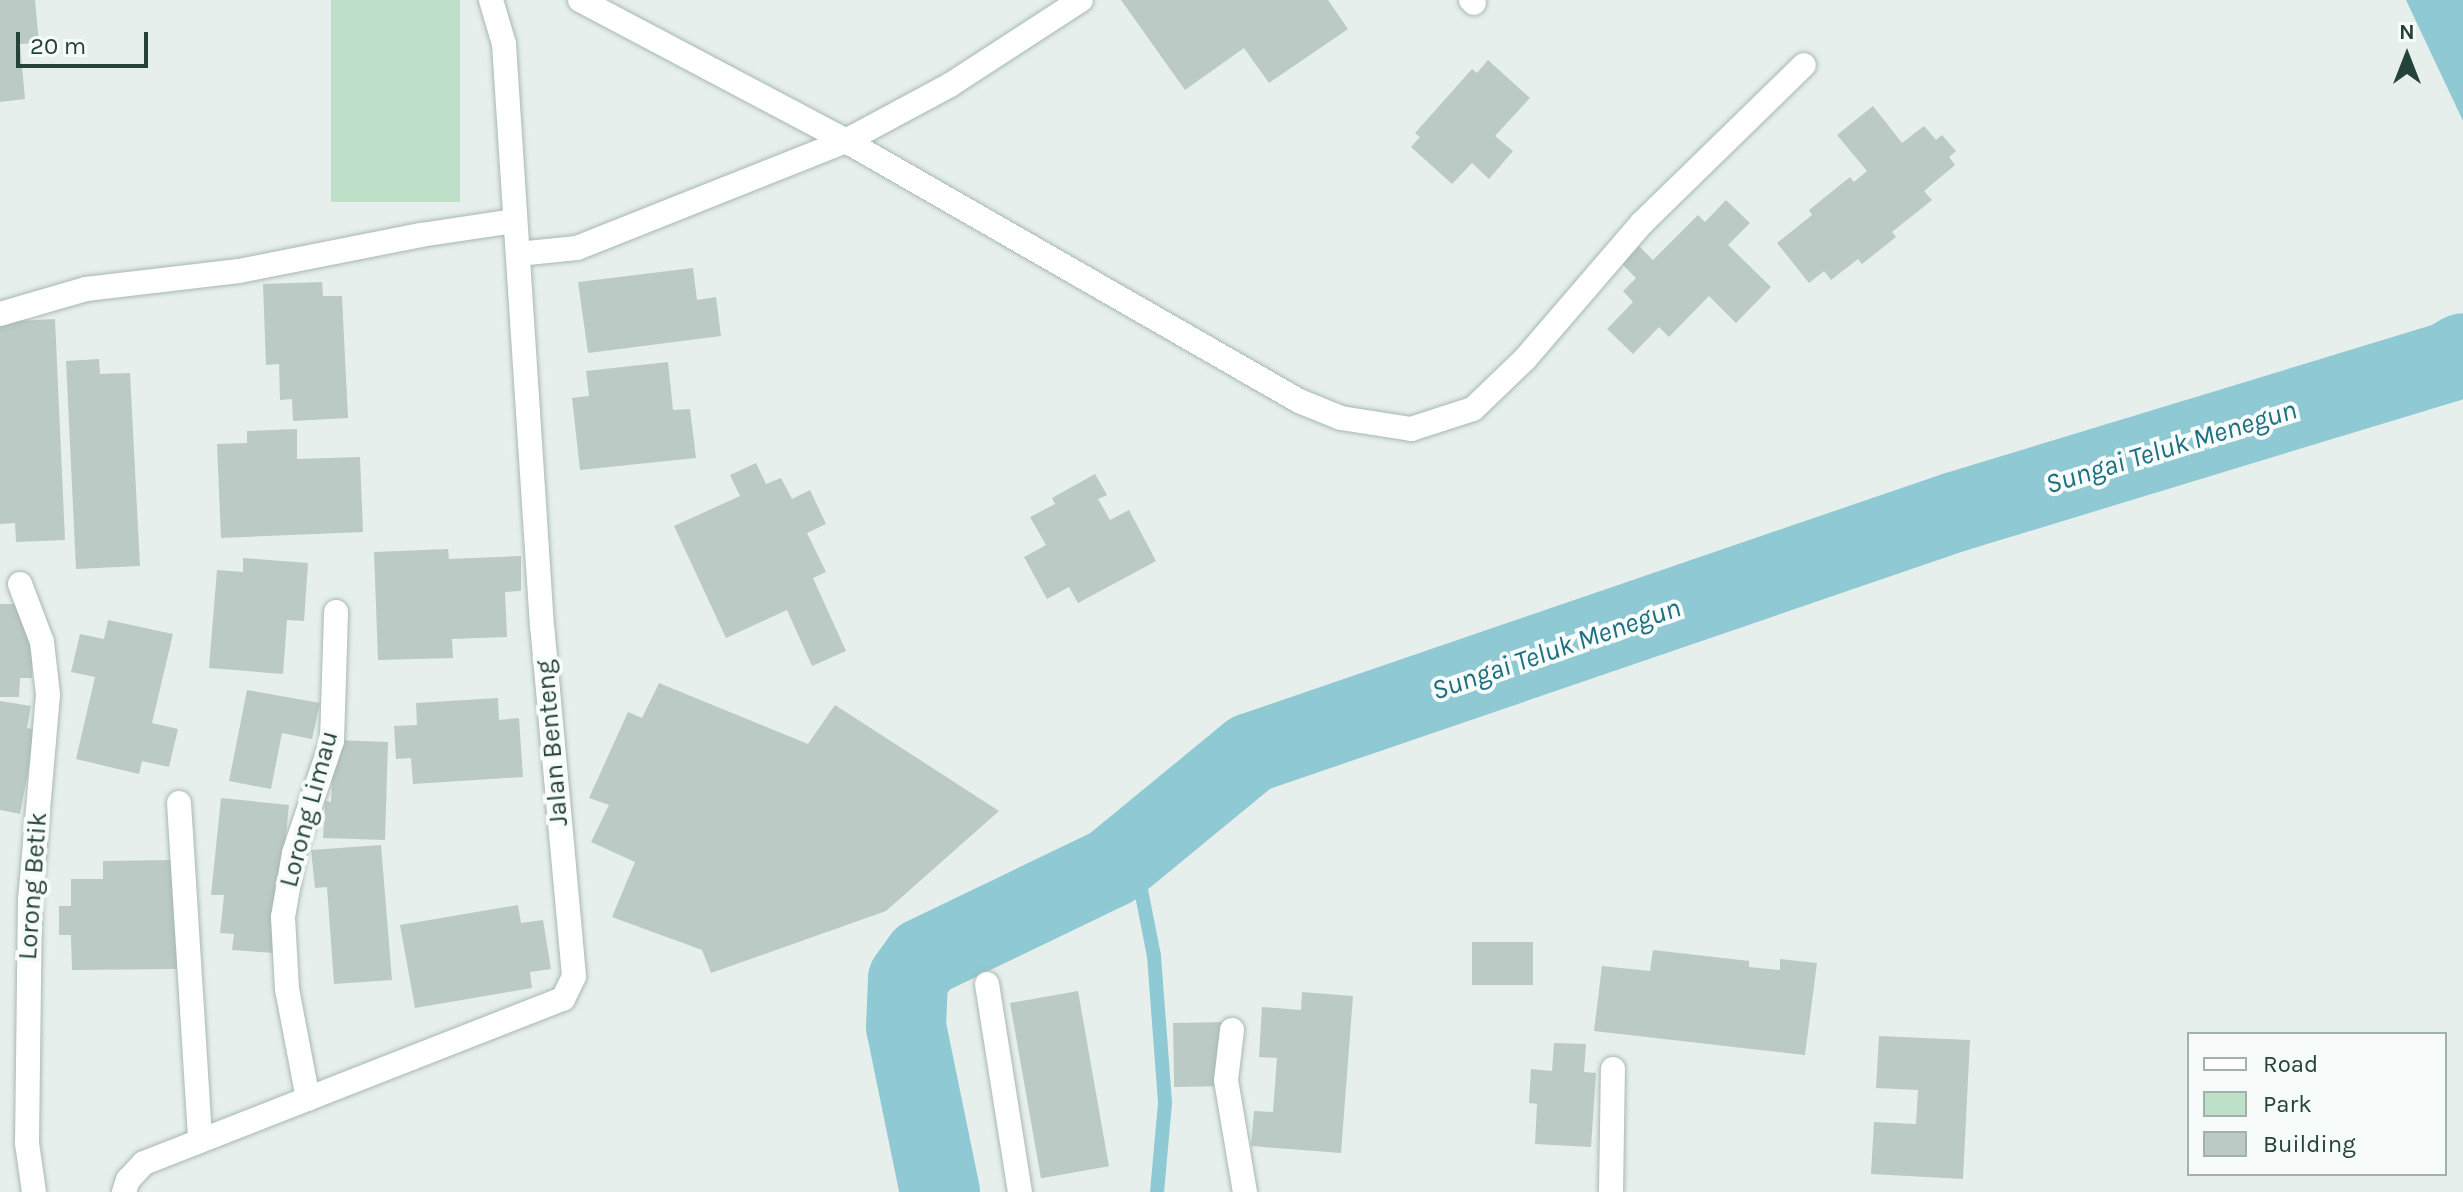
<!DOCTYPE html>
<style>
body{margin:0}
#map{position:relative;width:2463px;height:1192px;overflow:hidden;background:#e6efeb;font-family:Karla,sans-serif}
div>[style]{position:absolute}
.green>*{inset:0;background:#bfe0c8;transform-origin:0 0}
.water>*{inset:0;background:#8ec9d4}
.stream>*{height:14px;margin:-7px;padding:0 7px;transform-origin:7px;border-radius:7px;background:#8ec9d4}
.river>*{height:80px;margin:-40px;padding:0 40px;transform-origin:40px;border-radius:40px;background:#8ec9d4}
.building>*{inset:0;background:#bbcac4;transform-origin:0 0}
.roads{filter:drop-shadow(0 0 2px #a8b8b2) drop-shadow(0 0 2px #a8b8b2)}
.minor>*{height:24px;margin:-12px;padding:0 12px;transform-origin:12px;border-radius:12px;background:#fff}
span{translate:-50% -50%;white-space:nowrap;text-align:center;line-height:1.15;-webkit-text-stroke:8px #f7fbf9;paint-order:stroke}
.street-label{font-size:26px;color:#24423a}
.water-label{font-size:28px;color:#1c6f80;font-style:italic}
.legend{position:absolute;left:2187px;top:1032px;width:260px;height:144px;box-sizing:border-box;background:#f7fbf9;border:2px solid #a3b1ad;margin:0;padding:10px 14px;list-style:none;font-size:24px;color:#24423a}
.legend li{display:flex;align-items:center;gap:16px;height:40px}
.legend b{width:40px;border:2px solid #a3b1ad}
.north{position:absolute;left:2367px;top:16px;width:80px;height:80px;-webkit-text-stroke:6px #f7fbf9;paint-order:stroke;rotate:0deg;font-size:22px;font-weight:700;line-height:32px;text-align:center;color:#24423a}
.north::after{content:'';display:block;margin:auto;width:28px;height:36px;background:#24423a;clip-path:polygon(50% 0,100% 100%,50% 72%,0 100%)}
.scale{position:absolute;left:16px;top:32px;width:132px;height:36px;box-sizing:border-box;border:4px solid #24423a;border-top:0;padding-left:10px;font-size:24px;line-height:28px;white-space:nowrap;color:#24423a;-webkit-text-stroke:6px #f7fbf9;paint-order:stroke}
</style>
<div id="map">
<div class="green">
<i style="left:331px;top:0;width:129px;height:202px"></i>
</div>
<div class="water">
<i style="clip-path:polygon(2406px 0,2463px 0,2463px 121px)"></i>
</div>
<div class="stream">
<i style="left:1133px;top:849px;width:109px;rotate:78.9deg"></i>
<i style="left:1154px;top:956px;width:147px;rotate:85.7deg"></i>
<i style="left:1165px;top:1103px;width:89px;rotate:95.1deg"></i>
</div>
<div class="river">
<i style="left:940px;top:1192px;width:168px;rotate:-101.6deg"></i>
<i style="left:906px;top:1027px;width:48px;rotate:-87.6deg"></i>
<i style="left:908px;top:979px;width:26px;rotate:-54deg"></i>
<i style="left:923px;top:958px;width:210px;rotate:-25.7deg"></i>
<i style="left:1112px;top:867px;width:180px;rotate:-39.4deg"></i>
<i style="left:1251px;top:753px;width:744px;rotate:-18.9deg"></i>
<i style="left:1955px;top:512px;width:515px;rotate:-16.92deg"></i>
<i style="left:2448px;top:362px;width:17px;rotate:-31deg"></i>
</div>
<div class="building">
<i style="clip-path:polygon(0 0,35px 0,39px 43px,20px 44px,25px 99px,0 102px)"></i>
<i style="clip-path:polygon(1121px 0,1328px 0,1348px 29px,1269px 83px,1244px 48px,1185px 90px)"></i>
<i style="clip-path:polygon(1488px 60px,1530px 98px,1495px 136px,1513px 151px,1489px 179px,1472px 163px,1452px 184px,1411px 147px,1420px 137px,1415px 133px,1472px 69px,1477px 73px)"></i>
<i style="clip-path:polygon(1873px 106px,1902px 143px,1924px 126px,1936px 140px,1942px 135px,1956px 151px,1949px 157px,1955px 165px,1924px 191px,1932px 200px,1892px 232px,1896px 237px,1862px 264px,1858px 259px,1831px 280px,1824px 271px,1809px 283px,1777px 243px,1812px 215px,1809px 210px,1850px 177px,1854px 182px,1867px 171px,1837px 135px)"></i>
<i style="clip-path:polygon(1726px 200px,1750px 223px,1728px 245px,1771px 287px,1736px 323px,1709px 296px,1669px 337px,1659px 327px,1633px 354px,1607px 329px,1633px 302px,1623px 291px,1636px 278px,1622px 264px,1639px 246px,1653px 260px,1698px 215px,1705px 222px)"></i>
<i style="clip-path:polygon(693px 268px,697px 300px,716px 297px,721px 336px,588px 353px,578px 282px)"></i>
<i style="clip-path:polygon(322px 282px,323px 296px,342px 296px,348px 418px,293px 421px,292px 399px,280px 400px,279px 364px,266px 365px,263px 284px)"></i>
<i style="clip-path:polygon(55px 319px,65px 540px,16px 542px,15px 523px,0 524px,0 322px)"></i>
<i style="clip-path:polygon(99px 359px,100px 374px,130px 373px,140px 566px,76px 569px,66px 361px)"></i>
<i style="clip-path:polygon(668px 362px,673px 410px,690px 409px,696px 458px,580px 470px,572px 398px,589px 396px,586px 371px)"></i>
<i style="clip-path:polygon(297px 429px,297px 459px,360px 457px,363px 532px,221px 538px,217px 444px,247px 443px,247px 431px)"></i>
<i style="clip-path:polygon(756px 463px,766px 484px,781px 478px,792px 499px,810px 490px,826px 524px,807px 533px,826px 572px,813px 578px,846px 651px,812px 666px,787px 610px,726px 638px,674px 526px,740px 496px,730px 475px)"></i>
<i style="clip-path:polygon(1095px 474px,1107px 495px,1098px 499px,1110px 520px,1129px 510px,1156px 561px,1078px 603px,1069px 587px,1047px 599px,1024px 557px,1046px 545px,1030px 517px,1055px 504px,1052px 498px)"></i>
<i style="clip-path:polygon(448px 549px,449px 559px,521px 556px,521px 591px,505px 592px,507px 637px,452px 639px,453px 658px,378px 660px,374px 552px)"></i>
<i style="clip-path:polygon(243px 558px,308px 563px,304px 621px,287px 620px,283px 674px,209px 668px,217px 570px,243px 572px)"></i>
<i style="clip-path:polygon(0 604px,33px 604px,32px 678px,20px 678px,19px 697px,0 697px)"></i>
<i style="clip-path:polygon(108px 620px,173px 634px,152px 723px,178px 729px,169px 767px,142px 761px,139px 774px,76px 759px,95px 677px,71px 672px,80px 634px,104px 639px)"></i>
<i style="clip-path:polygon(659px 683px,808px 744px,835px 705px,999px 811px,886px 911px,711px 973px,702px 950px,612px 917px,635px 862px,591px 842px,609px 805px,589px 798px,628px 712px,642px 718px)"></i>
<i style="clip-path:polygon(247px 690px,320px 703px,312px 739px,282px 733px,271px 789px,229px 781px)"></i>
<i style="clip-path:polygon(498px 698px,499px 720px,519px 718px,523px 777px,413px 784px,411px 758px,396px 759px,394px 726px,417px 725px,416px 703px)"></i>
<i style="clip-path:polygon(0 701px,31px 706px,27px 728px,36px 730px,20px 814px,0 810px)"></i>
<i style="clip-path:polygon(334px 740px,388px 742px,385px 840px,323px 838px,325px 801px,331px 802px)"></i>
<i style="clip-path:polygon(221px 798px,289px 805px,274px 953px,232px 950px,234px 934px,220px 933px,224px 895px,211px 895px)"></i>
<i style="clip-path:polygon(381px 845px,392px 980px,334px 984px,327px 887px,315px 888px,311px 850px)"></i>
<i style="clip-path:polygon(175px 860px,177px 969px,72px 970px,71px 935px,59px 935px,59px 906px,71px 906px,71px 879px,103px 879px,103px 861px)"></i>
<i style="clip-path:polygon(518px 905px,521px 923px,543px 920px,551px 969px,530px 972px,532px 988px,415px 1008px,400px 925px)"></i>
<i style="left:1472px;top:942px;width:61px;height:43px"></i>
<i style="clip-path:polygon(1653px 950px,1749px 961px,1749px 967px,1780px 970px,1780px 959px,1817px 963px,1805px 1055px,1594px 1031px,1602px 966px,1650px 971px)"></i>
<i style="left:1078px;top:991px;width:178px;height:69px;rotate:80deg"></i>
<i style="clip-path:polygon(1302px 992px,1353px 996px,1341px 1153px,1251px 1146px,1254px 1111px,1273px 1112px,1277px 1058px,1259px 1057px,1262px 1007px,1301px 1010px)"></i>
<i style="left:1227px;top:1022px;width:64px;height:54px;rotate:89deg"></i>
<i style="clip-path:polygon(1879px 1036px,1970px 1040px,1963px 1179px,1871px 1174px,1874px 1122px,1916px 1124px,1918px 1090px,1876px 1088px)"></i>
<i style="clip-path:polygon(1554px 1043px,1586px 1044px,1584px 1072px,1596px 1073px,1591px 1147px,1535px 1144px,1537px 1104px,1529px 1103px,1531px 1069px,1552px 1071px)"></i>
</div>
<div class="roads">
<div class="minor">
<i style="left:580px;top:0;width:301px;rotate:27.9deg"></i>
<i style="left:846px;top:141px;width:522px;rotate:29.85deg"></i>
<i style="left:1299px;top:401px;width:45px;rotate:22deg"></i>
<i style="left:1341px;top:418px;width:71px;rotate:8.9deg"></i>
<i style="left:1411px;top:429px;width:65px;rotate:-17.9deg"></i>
<i style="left:1473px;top:409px;width:72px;rotate:-43.9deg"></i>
<i style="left:1525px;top:359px;width:179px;rotate:-49.3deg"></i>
<i style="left:1642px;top:223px;width:226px;rotate:-44.3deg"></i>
<i style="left:1471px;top:0;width:4px;rotate:45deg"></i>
<i style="left:518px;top:254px;width:59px;rotate:-5.8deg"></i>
<i style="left:577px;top:248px;width:289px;rotate:-21.7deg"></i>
<i style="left:846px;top:141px;width:118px;rotate:-28.3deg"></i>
<i style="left:950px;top:85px;width:156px;rotate:-33deg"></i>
<i style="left:0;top:314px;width:90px;rotate:-16.2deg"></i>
<i style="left:86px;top:289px;width:154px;rotate:-6.7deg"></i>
<i style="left:239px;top:271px;width:186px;rotate:-11.2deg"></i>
<i style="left:421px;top:235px;width:95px;rotate:-8.5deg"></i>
<i style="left:20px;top:584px;width:62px;rotate:69.2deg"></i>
<i style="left:42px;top:642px;width:53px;rotate:83.5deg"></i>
<i style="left:48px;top:695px;width:205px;rotate:95deg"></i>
<i style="left:30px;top:899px;width:244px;rotate:90.7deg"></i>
<i style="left:27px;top:1143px;width:49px;rotate:81.9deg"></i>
<i style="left:179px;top:803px;width:338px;rotate:86.4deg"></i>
<i style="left:987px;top:984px;width:211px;rotate:81deg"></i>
<i style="left:1232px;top:1030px;width:50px;rotate:96.8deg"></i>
<i style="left:1226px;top:1080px;width:114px;rotate:80.4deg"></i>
<i style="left:308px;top:1099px;width:112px;rotate:-100.8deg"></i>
<i style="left:287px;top:989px;width:72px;rotate:-93.2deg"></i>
<i style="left:283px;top:917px;width:65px;rotate:-80.2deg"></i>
<i style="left:294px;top:853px;width:118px;rotate:-71.3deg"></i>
<i style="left:332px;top:741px;width:129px;rotate:-88.2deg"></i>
<i style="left:124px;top:1192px;width:13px;rotate:-72deg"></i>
<i style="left:128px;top:1180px;width:23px;rotate:-47deg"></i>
<i style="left:144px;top:1163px;width:450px;rotate:-21.4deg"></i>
<i style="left:563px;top:999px;width:25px;rotate:-64deg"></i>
<i style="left:574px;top:976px;width:350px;rotate:-95.2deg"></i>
<i style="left:542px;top:627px;width:584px;rotate:-93.73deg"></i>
<i style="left:504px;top:44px;width:46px;rotate:-106.5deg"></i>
<i style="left:1611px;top:1192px;width:123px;rotate:-89.1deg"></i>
</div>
</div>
<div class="street-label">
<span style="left:552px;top:743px;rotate:-95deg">Jalan Benteng</span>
<span style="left:309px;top:809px;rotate:-75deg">Lorong Limau</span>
<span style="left:33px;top:886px;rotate:-86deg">Lorong Betik</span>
</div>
<div class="water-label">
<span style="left:2171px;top:447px;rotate:-17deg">Sungai Teluk Menegun</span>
<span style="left:1556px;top:649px;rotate:-19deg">Sungai Teluk Menegun</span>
</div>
<ul class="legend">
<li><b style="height:10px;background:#fff"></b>Road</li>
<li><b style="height:22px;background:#bfe0c8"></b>Park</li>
<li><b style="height:22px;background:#bbcac4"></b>Building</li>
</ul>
<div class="north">N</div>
<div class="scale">20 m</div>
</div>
